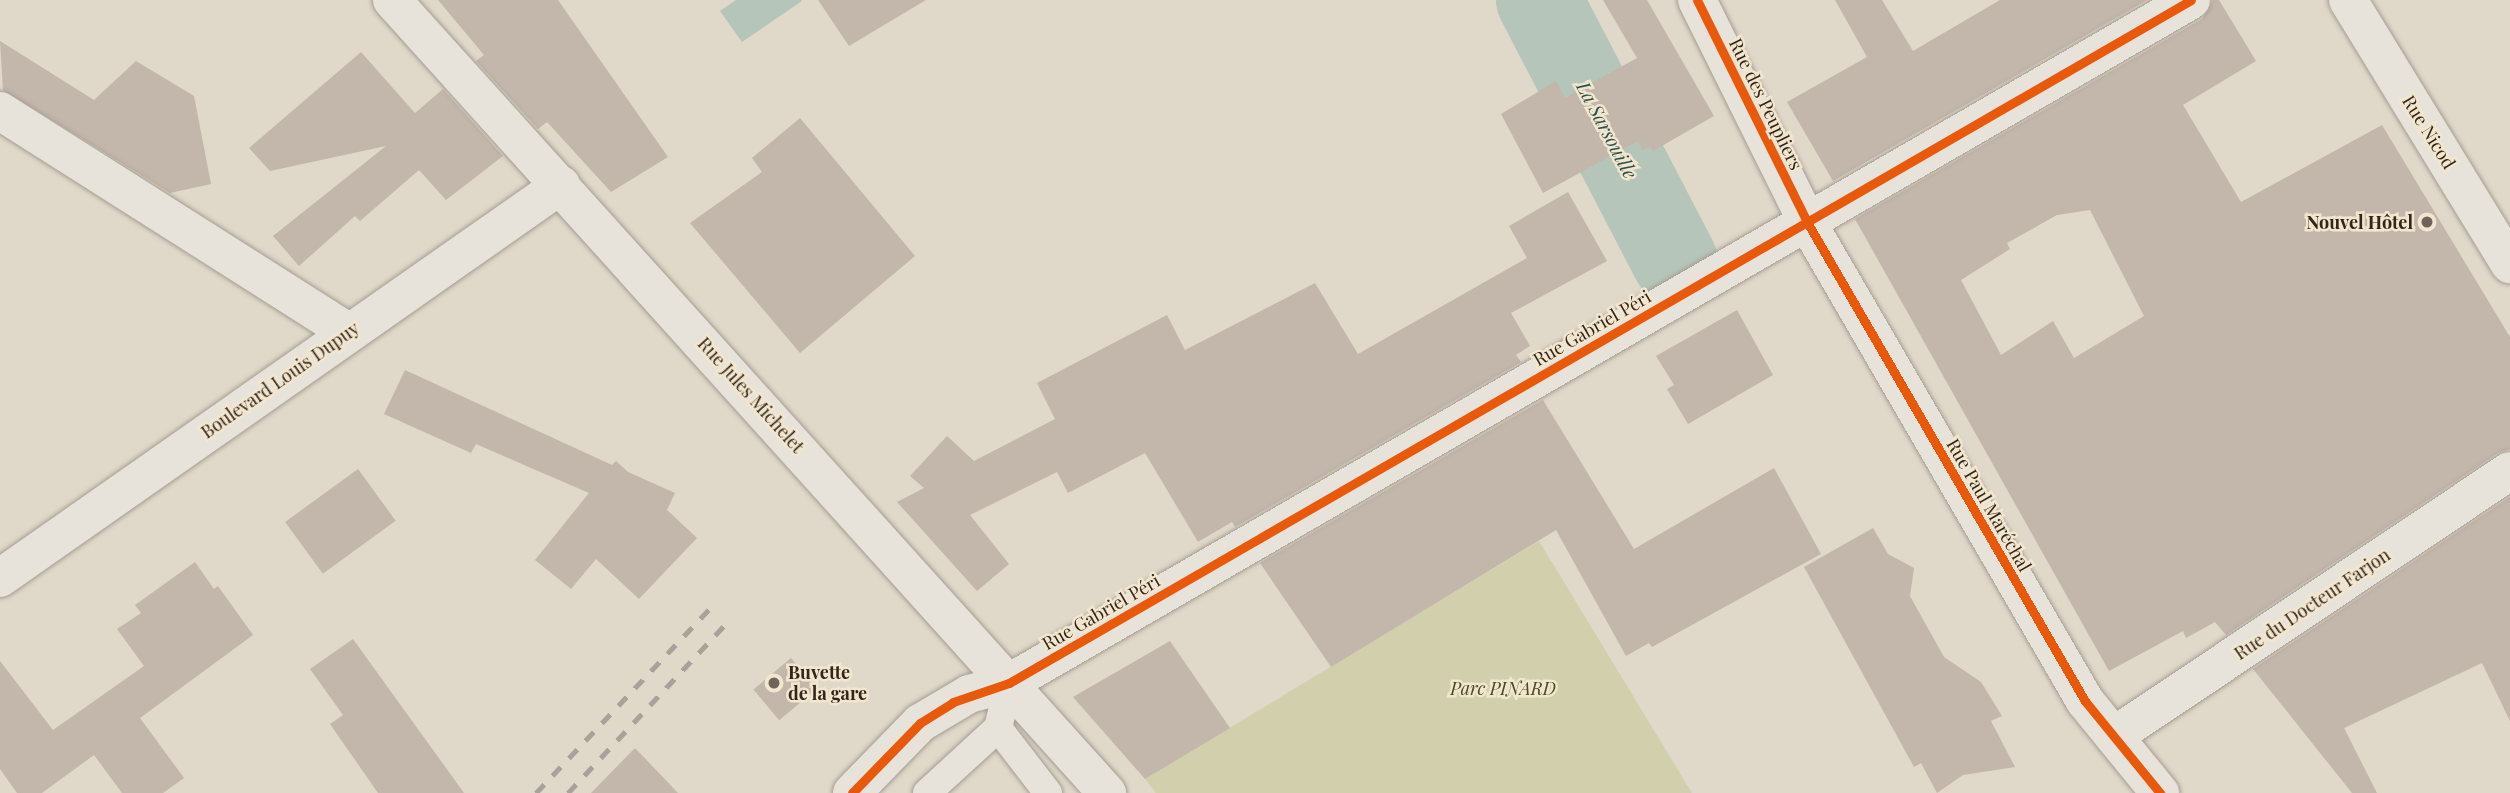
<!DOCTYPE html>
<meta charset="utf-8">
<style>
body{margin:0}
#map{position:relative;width:2510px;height:793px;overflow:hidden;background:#e0d8c9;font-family:"Playfair Display",serif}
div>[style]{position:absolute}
.green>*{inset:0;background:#d1cfac}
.water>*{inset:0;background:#b5c5ba}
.river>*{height:86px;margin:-43px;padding:0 43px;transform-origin:43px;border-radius:43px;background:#b5c5ba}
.building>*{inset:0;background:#c3b6aa;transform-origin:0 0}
.roads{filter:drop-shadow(0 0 2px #a59d93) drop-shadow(0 0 2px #a59d93)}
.service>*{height:28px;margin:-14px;padding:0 14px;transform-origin:14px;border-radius:14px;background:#e8e3da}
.minor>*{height:38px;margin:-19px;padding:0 19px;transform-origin:19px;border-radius:19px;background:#e8e3da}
.tertiary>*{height:38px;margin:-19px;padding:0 19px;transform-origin:19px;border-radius:19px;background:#e8e3da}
.secondary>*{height:38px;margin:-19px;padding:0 19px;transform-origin:19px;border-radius:19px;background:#e8e3da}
.rail>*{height:5px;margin-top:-2.5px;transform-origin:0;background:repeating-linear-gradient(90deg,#a8a29b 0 12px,transparent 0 24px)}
.cycleway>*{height:9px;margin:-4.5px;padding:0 4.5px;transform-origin:4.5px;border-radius:4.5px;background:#e8590c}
.dots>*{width:19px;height:19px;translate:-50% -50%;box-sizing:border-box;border:4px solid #f2e6ce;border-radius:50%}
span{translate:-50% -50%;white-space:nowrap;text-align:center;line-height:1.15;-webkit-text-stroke:5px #f2e6ce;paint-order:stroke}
.street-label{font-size:18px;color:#32261c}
.poi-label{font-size:18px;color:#32261c;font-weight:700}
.right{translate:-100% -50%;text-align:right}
.left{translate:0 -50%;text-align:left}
.park-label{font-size:18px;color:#464d24;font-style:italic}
.water-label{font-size:19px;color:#2c514d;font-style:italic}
</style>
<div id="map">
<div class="green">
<i style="clip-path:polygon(1539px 541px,1692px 793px,1156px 793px,1145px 779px)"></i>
</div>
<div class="water">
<i style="clip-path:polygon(736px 0,801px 0,802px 1px,742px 42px,720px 11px)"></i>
</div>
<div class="river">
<i style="left:1539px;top:0;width:294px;rotate:62.5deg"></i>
</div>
<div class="building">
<i style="clip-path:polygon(438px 0,558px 0,668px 157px,611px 192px,547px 122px,538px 129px,476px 61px,484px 55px)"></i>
<i style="clip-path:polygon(818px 0,926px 0,849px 46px)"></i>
<i style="clip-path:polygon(1603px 0,1647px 0,1714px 116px,1653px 151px,1650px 146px,1643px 150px,1638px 141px,1543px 193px,1501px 114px,1556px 81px,1565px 98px,1637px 58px)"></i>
<i style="clip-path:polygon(1835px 0,1882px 0,1913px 51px,2000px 0,2147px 0,1833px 181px,1787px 102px,1867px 57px)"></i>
<i style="clip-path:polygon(evenodd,2213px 0,2219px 0,2256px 61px,2183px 105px,2241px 202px,2382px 125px,2510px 337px,2510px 449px,2498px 453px,2226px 635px,2215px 622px,2186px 638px,2183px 631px,2109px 671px,1855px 219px,2202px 19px,2213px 0,2090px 210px,2144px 316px,2074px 358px,2053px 321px,2001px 355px,1961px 280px,2010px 249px,2007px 243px,2057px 215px,2090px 210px)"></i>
<i style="clip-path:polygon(0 41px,94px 100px,136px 61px,194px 96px,211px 184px,170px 193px,3px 90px)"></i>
<i style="clip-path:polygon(361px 52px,415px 113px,443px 89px,503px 156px,446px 200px,419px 170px,360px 221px,355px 216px,299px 266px,273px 236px,386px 146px,270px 171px,249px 148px)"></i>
<i style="clip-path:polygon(800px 118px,915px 256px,800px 353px,690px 223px,762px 172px,752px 158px)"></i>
<i style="clip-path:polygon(1568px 192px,1607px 261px,1511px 313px,1530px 346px,1516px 355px,1521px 362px,1235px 527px,1232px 522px,1198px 542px,1145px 453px,1068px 493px,1057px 472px,970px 515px,1009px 564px,977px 591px,897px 502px,924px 488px,910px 476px,947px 436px,974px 461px,1055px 419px,1037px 383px,1167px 315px,1185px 350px,1315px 283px,1358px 354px,1527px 258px,1509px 226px)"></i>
<i style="clip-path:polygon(1737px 310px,1773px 375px,1688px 424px,1667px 389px,1674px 385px,1656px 356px)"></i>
<i style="clip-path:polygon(405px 370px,612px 465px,616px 461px,628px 472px,675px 493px,667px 510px,697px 538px,639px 599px,596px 559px,571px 589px,535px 560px,589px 493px,476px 444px,471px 453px,384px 414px)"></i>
<i style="clip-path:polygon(1543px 400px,1634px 549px,1774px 468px,1821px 554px,1652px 647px,1649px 643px,1626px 656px,1556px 530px,1331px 667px,1260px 563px)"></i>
<i style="left:358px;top:469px;width:64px;height:90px;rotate:54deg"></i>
<i style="clip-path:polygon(2510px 497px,2510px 721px,2482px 663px,2344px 728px,2377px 793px,2352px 793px,2253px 669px)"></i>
<i style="clip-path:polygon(1873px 528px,1888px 554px,1914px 568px,1910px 596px,1944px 657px,1981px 682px,2002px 716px,1991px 721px,2015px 767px,1963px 775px,1937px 793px,1921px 763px,1914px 767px,1804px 567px)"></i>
<i style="clip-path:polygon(195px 562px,214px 589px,218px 586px,253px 635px,140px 718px,184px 778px,163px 793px,122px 793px,94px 755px,42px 793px,17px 793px,0 769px,0 661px,53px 730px,144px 666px,117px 629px,141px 613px,135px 605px)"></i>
<i style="clip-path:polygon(353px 639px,464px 793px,378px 793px,330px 724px,343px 715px,310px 669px)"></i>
<i style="clip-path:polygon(1170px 641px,1230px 728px,1145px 779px,1073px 697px)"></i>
<i style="left:791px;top:658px;width:40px;height:49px;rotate:50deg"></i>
<i style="clip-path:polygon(635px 748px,678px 793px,591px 793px)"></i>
</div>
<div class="roads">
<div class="service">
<i style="left:998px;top:728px;width:82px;rotate:52.4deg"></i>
<i style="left:927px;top:793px;width:96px;rotate:-42.5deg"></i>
<i style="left:998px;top:728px;width:46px;rotate:-76.3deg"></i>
</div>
<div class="minor">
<i style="left:1697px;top:0;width:248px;rotate:63.6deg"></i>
<i style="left:1807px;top:222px;width:554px;rotate:59.87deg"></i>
<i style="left:2085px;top:701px;width:119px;rotate:50.8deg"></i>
<i style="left:2348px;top:0;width:310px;rotate:58.5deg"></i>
<i style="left:0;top:111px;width:412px;rotate:32.4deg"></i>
<i style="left:0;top:578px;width:685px;rotate:-35.01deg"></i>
<i style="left:1009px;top:683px;width:1365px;rotate:-30.02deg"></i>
<i style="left:2114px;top:736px;width:476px;rotate:-33.8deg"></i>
</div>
<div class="tertiary">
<i style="left:852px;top:793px;width:98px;rotate:-45.8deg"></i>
<i style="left:920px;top:723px;width:57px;rotate:-30.6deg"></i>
<i style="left:969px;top:694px;width:41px;rotate:-15.4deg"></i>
</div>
<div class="secondary">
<i style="left:392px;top:0;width:1068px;rotate:47.96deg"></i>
</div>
</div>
<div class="rail">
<i style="left:536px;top:793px;width:260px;rotate:-46.7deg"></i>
<i style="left:568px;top:793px;width:238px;rotate:-47deg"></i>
</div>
<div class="cycleway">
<i style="left:1697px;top:0;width:248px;rotate:63.6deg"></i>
<i style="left:1807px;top:222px;width:554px;rotate:59.87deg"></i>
<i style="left:2085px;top:701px;width:119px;rotate:50.8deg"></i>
<i style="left:852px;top:793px;width:98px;rotate:-45.8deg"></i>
<i style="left:920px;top:723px;width:39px;rotate:-32deg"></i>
<i style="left:953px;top:702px;width:59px;rotate:-18.7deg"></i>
<i style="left:1009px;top:683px;width:1365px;rotate:-30.02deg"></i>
</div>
<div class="dots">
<i style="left:2427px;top:222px;background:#6f6459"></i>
<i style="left:774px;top:683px;background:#6f6459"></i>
</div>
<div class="street-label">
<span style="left:1766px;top:104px;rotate:64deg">Rue des Peupliers</span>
<span style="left:2429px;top:132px;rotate:58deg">Rue Nicod</span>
<span style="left:1592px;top:328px;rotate:-30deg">Rue Gabriel Péri</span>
<span style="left:280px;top:380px;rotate:-35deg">Boulevard Louis Dupuy</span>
<span style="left:751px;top:395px;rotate:48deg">Rue Jules Michelet</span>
<span style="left:1989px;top:505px;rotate:60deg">Rue Paul Maréchal</span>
<span style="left:2312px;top:604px;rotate:-34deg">Rue du Docteur Farjon</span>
<span style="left:1101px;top:612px;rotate:-30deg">Rue Gabriel Péri</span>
</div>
<div class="poi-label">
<span class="right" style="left:2413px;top:222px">Nouvel Hôtel</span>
<span class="left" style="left:788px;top:683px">Buvette<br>de la gare</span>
</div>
<div class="park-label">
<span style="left:1503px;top:688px">Parc PINARD</span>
</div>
<div class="water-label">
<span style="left:1607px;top:130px;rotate:62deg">La Sarsouille</span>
</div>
</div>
